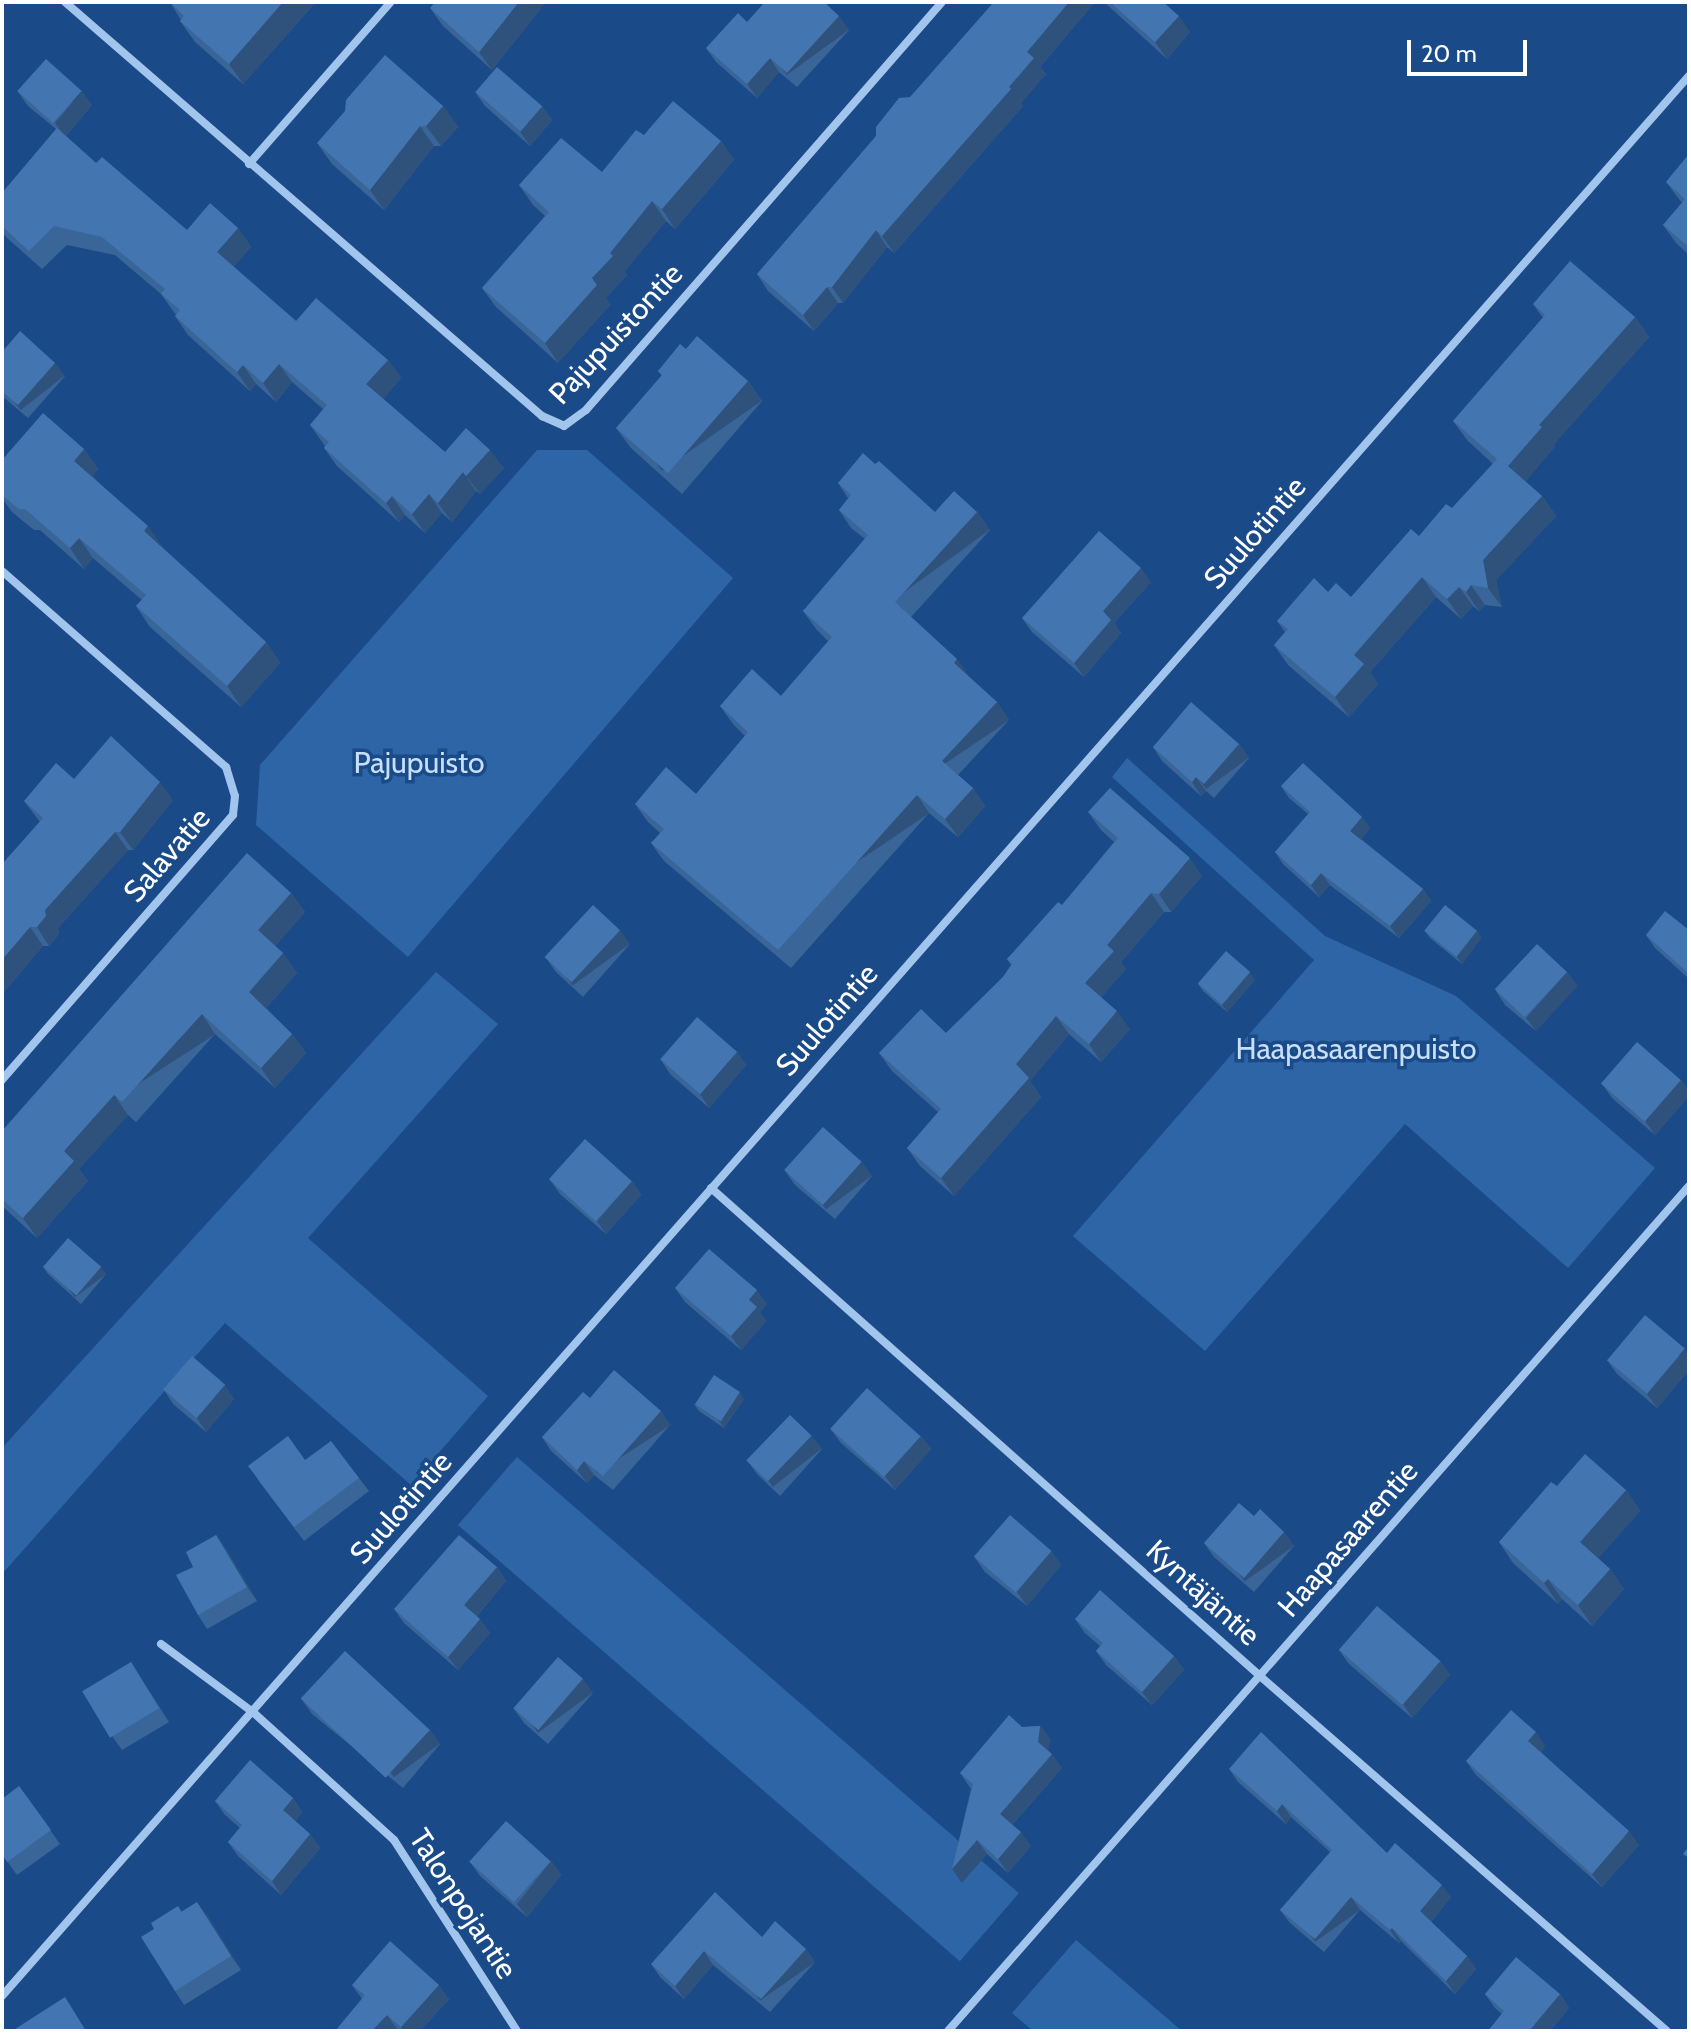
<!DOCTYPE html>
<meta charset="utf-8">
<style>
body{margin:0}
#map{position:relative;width:1691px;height:2033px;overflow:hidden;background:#1a4b88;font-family:Cabin,sans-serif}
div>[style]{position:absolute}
.green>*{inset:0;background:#2d65a6;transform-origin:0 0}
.minor>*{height:8px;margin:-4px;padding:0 4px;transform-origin:4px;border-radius:4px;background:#a2c5ed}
.wall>*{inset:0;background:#3a6598}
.shaded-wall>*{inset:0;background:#2f527c;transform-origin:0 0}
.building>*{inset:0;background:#4375b1;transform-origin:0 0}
span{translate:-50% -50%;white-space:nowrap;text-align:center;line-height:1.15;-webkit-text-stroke:7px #1a4b88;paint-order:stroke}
.street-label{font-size:30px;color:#fff}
.park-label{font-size:30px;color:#c8dff9}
.frame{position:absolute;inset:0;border:4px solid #fff;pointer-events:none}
.scale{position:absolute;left:1407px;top:40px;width:120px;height:36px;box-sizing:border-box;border:4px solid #fff;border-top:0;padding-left:10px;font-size:24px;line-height:28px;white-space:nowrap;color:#fff;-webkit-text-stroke:6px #1a4b88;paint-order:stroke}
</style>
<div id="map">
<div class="green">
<i style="clip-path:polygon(537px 450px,587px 450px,733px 578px,408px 957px,256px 825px,260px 765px)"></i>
<i style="clip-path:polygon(1127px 758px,1325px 936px,1456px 996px,1655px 1168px,1568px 1268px,1405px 1124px,1205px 1351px,1073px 1236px,1314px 960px,1112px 777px)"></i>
<i style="clip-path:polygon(436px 972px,498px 1024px,308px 1238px,488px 1396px,411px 1485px,225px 1323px,2px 1574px,2px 1448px)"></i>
<i style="left:517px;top:1457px;width:665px;height:90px;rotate:41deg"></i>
<i style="clip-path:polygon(1076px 1940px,1182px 2031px,1033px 2031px,1012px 2013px)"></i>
</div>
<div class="minor">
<i style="left:65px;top:2px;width:632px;rotate:40.96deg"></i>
<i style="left:542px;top:416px;width:24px;rotate:24deg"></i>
<i style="left:564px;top:426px;width:27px;rotate:-36deg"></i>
<i style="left:586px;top:410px;width:541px;rotate:-48.89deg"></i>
<i style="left:249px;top:164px;width:215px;rotate:-48.8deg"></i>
<i style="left:2px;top:571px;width:298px;rotate:41.2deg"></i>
<i style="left:226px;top:767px;width:30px;rotate:73deg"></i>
<i style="left:235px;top:796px;width:19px;rotate:96deg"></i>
<i style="left:233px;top:815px;width:352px;rotate:131.1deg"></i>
<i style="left:711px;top:1188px;width:735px;rotate:41.63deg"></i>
<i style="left:1260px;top:1676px;width:540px;rotate:41.1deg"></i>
<i style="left:161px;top:1644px;width:116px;rotate:36.6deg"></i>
<i style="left:254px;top:1713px;width:189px;rotate:42.2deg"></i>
<i style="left:394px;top:1840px;width:227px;rotate:57.2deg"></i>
<i style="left:2px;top:1996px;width:2556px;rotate:-48.7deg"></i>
<i style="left:948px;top:2031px;width:1124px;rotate:-48.75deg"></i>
</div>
<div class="wall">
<i style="clip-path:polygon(170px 2px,316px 2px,243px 84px,195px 42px,180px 21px,181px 20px)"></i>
<i style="clip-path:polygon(546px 2px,492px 70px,443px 26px,430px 8px)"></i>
<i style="clip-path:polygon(994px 2px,1095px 2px,1040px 67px,1046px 74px,1021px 103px,1023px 106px,894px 253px,887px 247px,843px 303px,838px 303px,814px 331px,768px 291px,757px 274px)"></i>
<i style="clip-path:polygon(1104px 2px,1163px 2px,1190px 32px,1167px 59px)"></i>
<i style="clip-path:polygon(747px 22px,849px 30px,797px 87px,779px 72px,757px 98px,716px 62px,706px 48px)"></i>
<i style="clip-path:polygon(18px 92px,92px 105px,66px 136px,96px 163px,187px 230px,238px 228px,251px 247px,233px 267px,296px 321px,388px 360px,401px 378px,383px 399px,445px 452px,504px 468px,480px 494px,476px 491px,452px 522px,442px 513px,425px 533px,405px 515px,399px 522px,337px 466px,324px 448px,325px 446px,310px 425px,323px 409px,292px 382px,276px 402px,256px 384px,250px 391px,188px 335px,175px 316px,176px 315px,161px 294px,115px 255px,67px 245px,42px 269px,6px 237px,2px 231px,2px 193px,56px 129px,28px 106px)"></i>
<i style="clip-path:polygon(475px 92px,542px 106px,552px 120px,530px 146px,485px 106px)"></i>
<i style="clip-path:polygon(443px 106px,458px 127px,441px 146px,434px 146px,384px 210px,332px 164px,317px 143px)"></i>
<i style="clip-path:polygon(644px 135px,721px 141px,734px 160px,675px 229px,666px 221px,624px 272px,627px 275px,606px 298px,610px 305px,558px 363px,496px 307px,482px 288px,545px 216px,533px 205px,519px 185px,602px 172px)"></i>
<i style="clip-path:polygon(1689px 154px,1689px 255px,1676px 243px,1663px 225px,1682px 203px,1666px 182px)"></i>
<i style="clip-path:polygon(1533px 304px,1635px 317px,1649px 337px,1554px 444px,1555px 446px,1525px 482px,1542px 496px,1556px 516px,1496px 580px,1502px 607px,1485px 605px,1479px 611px,1473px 606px,1461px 619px,1436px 597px,1370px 672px,1378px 684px,1349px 717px,1288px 665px,1274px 645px,1285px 632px,1277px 621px,1328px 592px,1351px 597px,1452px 508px,1493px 464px,1467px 440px,1453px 421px,1543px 318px)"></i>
<i style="clip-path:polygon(686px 349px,748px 381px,762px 401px,682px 494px,631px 448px,616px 428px,662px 376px,658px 371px)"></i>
<i style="clip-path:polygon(2px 352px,65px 376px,28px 418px,2px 396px)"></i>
<i style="clip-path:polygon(84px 449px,98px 469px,92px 476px,162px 546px,162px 547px,266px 642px,280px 663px,241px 707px,150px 627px,136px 606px,142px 600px,93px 558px,84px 569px,40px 530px,34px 530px,12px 512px,2px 498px,2px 460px)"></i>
<i style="clip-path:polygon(875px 464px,935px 512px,977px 512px,990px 530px,911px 617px,969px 677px,997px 702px,1009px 720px,958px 775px,973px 788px,985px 806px,958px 837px,929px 813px,791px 968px,664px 861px,651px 843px,660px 833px,648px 822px,635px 804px,696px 794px,745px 736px,733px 724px,720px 706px,781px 696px,828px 641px,816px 629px,803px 611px,865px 539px,851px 528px,839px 510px,848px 498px,838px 483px)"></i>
<i style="clip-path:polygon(1151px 582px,1114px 623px,1121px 633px,1084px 677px,1032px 632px,1022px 618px)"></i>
<i style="clip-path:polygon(1239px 744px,1249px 758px,1214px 798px,1206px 791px,1201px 796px,1162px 761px,1153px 747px)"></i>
<i style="clip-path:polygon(74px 779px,173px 800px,133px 850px,128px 850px,58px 928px,59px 934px,49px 946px,43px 946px,2px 994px,40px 822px,24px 801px)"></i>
<i style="clip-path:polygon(1281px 786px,1370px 828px,1361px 839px,1423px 889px,1431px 901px,1399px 938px,1330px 885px,1319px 897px,1283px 864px,1275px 852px,1308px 814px,1289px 798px)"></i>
<i style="clip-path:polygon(1088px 812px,1202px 876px,1171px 912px,1164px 912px,1121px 962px,1126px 969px,1101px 997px,1130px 1029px,1101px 1062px,1069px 1034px,1030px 1081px,1041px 1097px,954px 1196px,920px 1166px,907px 1148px,938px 1112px,892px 1071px,879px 1053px,946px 1033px,1003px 977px,1011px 965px,1007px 959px,1062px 905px,1114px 842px,1101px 830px)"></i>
<i style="clip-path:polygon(291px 893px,305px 912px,275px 946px,283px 953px,297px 973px,266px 1008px,292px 1034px,306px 1053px,275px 1088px,215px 1034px,136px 1122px,128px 1115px,79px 1169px,88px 1181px,37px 1238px,2px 1206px,2px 1131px)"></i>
<i style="clip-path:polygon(1689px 930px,1689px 979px,1655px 948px,1646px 935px)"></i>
<i style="clip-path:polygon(1425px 931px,1477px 931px,1481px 938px,1462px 964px,1430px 938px)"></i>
<i style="clip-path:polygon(630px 944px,583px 997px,556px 972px,546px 958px)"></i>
<i style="clip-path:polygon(1567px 972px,1577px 986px,1536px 1031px,1505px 1005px,1496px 991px)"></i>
<i style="clip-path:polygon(1255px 980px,1227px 1012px,1203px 991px,1198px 984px)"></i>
<i style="clip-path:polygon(737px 1052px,746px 1065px,709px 1108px,670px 1074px,661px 1060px)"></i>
<i style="clip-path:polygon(1681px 1080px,1689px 1092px,1689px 1096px,1655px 1135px,1612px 1098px,1602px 1084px)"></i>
<i style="clip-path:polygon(785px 1171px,872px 1176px,835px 1219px,795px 1185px)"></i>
<i style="clip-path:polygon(550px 1180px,632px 1181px,641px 1195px,606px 1234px,560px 1194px)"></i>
<i style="clip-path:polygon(43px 1267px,106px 1274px,81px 1304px,48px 1274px)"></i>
<i style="clip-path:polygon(675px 1288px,767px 1304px,760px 1312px,766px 1321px,741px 1350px,685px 1302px)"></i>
<i style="clip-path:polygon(1689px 1355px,1689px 1370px,1657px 1408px,1617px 1374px,1607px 1360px)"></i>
<i style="clip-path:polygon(164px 1390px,234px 1399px,206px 1432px,173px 1404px)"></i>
<i style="clip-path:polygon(590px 1398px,661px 1411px,670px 1425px,613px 1490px,594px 1475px,587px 1483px,551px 1451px,542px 1437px)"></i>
<i style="clip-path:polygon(744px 1399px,724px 1428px,699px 1411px,694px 1404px)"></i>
<i style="clip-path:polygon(831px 1430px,921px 1436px,931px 1449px,895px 1490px,841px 1443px)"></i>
<i style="clip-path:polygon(822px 1449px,780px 1496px,758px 1475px,748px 1462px)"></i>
<i style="clip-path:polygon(305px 1460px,359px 1478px,369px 1491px,304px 1541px,258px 1480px)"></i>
<i style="clip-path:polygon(1557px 1486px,1626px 1490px,1640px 1511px,1598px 1558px,1610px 1569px,1624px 1589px,1592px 1626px,1562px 1599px,1558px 1604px,1513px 1563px,1499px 1542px)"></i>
<i style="clip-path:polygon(1284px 1532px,1294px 1546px,1254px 1592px,1214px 1557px,1204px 1543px)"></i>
<i style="clip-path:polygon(216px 1535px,226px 1549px,257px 1601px,207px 1629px,198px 1615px)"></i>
<i style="clip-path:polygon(1051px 1551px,1061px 1565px,1027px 1606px,985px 1572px,975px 1558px)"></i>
<i style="clip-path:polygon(497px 1567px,506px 1581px,477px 1616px,490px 1633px,458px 1670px,404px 1623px,394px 1609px)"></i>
<i style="clip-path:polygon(1075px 1619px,1174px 1656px,1184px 1670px,1152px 1705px,1106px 1665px,1096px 1651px,1100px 1646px,1085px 1633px)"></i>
<i style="clip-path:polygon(1339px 1650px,1440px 1661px,1450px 1675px,1412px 1718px,1349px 1664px)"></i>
<i style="clip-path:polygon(131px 1662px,169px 1722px,122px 1750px,112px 1736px)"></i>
<i style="clip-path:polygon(593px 1693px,548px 1744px,524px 1723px,514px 1709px)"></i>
<i style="clip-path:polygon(302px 1700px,430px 1730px,440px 1744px,403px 1788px,312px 1714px)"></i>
<i style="clip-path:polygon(1040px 1726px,1050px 1739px,1048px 1751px,1062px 1768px,1012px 1825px,1031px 1846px,1008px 1873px,987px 1854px,962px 1883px,952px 1869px,971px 1789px,960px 1773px,1022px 1727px)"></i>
<i style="clip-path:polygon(1545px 1746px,1541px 1752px,1639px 1845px,1602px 1887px,1476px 1775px,1466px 1761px)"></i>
<i style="clip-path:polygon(1229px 1769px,1387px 1853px,1451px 1897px,1431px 1922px,1467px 1956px,1476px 1969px,1455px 1994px,1401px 1941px,1399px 1943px,1360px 1910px,1324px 1952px,1290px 1923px,1280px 1910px,1330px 1852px,1291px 1817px,1286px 1824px,1238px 1782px)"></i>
<i style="clip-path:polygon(19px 1786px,60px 1844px,17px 1875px,2px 1854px)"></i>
<i style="clip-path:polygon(293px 1798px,302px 1812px,295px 1821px,310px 1834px,320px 1848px,281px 1895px,238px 1856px,228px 1842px,240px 1828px,225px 1815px,215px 1801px)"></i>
<i style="clip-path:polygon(551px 1861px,561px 1875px,527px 1917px,480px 1876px,470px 1862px)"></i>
<i style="clip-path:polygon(178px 1906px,182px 1912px,207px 1915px,241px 1970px,184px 2005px,175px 1991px,154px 1929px)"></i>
<i style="clip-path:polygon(762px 1937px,806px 1949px,815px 1962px,770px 2012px,713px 1965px,684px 1999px,660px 1977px,651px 1964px)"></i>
<i style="clip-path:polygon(352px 1985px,449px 1999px,420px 2031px,400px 2031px,362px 1999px)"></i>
<i style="clip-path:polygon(1485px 1994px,1560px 1994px,1569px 2008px,1550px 2031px,1488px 2031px,1502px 2014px,1495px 2008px)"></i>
</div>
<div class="shaded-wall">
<i style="clip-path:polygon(283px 2px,316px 2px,243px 84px,229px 64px)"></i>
<i style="clip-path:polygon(519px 2px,546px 2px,492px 70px,479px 52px)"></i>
<i style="clip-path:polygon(1069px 2px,1095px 2px,1040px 67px,1046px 74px,1021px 103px,1023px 106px,894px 253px,882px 236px,1009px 87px,1027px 52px)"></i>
<i style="left:839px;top:16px;width:17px;height:77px;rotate:54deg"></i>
<i style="clip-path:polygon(1179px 16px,1190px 32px,1167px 59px,1155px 42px)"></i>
<i style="clip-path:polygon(770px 58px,779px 72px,757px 98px,747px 84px)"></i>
<i style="clip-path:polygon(82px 91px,92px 105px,65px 137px,55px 123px)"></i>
<i style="clip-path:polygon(443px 106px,458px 127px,441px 146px,426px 126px)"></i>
<i style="clip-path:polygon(542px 106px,552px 120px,530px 146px,520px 132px)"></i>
<i style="clip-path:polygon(420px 126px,434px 146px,384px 210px,370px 190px)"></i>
<i style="clip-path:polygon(721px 141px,734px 160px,675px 229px,662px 209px)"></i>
<i style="clip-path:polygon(652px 201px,666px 221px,624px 272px,627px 275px,606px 298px,610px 305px,558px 363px,545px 343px,610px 253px)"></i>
<i style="clip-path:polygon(238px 228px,251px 247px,230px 271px,217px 252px)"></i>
<i style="clip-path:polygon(876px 230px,887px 247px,843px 303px,832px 287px)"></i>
<i style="clip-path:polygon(827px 287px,838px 303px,814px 331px,803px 315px)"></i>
<i style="clip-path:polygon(1635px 317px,1649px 337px,1554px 444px,1555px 446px,1522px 486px,1508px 466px,1539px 425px)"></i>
<i style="clip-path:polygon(388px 360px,401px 378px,380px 403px,366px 384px)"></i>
<i style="left:55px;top:363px;width:16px;height:56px;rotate:52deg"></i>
<i style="clip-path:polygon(279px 364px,292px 382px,276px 402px,263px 383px)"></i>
<i style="clip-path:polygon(243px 365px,256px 384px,250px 391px,237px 372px)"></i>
<i style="left:748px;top:381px;width:24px;height:122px;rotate:55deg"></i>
<i style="clip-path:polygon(84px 449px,98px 469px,88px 481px,74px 461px)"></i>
<i style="clip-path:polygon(490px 450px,504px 468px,480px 494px,466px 476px)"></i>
<i style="clip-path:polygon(463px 472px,476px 491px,452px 522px,438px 503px)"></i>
<i style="clip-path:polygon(429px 494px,442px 513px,425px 533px,412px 514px)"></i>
<i style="clip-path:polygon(392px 496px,405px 515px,399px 522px,386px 503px)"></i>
<i style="clip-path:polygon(1542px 496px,1556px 516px,1496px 580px,1502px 607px,1488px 588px,1483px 560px)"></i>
<i style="left:977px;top:512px;width:22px;height:122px;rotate:54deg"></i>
<i style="clip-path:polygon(148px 526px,162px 546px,158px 552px,144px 531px)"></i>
<i style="clip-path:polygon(79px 538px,93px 558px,84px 569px,70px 548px)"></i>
<i style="clip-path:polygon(1141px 568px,1151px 582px,1114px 623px,1121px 633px,1084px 677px,1074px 663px,1103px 611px)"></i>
<i style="clip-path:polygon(1422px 577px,1436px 597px,1370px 672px,1378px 684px,1349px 717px,1335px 697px,1354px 655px)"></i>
<i style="clip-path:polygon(1471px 585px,1485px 605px,1479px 611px,1466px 592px)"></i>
<i style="clip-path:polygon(1459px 587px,1473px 606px,1461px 619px,1447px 599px)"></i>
<i style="clip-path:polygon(266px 642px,280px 663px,241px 707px,227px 686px)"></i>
<i style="clip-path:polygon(957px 659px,970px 677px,954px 663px)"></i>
<i style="left:997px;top:702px;width:22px;height:81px;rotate:56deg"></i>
<i style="left:1239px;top:744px;width:17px;height:53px;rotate:54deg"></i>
<i style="clip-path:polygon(1196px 777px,1206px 791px,1201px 796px,1192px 782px)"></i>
<i style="clip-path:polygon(160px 782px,173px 800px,133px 850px,120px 832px)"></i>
<i style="clip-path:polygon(973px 788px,985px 806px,958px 837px,945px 819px)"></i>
<i style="left:917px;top:795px;width:22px;height:208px;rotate:56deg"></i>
<i style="clip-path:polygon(1362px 817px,1370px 828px,1359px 843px,1350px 831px)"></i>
<i style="clip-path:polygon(115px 832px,128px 850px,58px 928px,59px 934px,49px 946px,37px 927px,45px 910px)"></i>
<i style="clip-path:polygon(1190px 858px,1202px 876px,1171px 912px,1159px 894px)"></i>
<i style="clip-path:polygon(1321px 873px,1330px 885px,1319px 897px,1311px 885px)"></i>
<i style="clip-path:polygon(1423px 889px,1431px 901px,1399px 938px,1390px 926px)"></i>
<i style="clip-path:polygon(291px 893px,305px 912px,272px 950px,258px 930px)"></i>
<i style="clip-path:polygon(1151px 893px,1164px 912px,1121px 962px,1126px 969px,1098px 1001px,1085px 983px,1107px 945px)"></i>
<i style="clip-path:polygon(30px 927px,43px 946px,2px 994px,2px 960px)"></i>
<i style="left:620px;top:930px;width:17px;height:71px;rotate:54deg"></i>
<i style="clip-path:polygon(1477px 931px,1481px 938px,1462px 964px,1457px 957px)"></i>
<i style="clip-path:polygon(283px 953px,297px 973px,263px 1012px,249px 992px)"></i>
<i style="clip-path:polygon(1250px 972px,1255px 980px,1227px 1012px,1222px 1005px)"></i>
<i style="clip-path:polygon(1567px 972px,1577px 986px,1536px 1031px,1526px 1018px)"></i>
<i style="clip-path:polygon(1117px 1011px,1130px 1029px,1101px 1062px,1089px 1044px)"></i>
<i style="left:202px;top:1014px;width:24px;height:119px;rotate:57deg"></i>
<i style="clip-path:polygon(1056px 1016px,1069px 1034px,1030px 1081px,1041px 1097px,954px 1196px,941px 1178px,1016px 1064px)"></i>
<i style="clip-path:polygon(292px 1034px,306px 1053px,275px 1088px,261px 1068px)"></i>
<i style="clip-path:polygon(737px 1052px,746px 1065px,709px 1108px,700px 1094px)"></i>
<i style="clip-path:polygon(1681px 1080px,1689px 1092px,1689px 1096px,1655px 1135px,1645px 1121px)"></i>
<i style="clip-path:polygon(114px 1095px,128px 1115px,79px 1169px,88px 1181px,37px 1238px,23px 1218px,64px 1151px)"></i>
<i style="left:862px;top:1162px;width:17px;height:57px;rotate:54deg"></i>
<i style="clip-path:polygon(632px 1181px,641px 1195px,606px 1234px,597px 1221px)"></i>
<i style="left:101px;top:1267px;width:9px;height:39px;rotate:54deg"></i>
<i style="clip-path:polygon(757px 1290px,767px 1304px,760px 1312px,766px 1321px,741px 1350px,731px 1336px,749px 1300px)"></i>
<i style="clip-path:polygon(1685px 1349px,1689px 1355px,1689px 1370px,1657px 1408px,1647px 1394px)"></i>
<i style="clip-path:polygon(225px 1385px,234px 1399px,206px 1432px,197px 1418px)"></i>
<i style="clip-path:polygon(740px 1392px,744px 1399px,724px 1428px,719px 1421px)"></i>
<i style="left:661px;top:1411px;width:17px;height:87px;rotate:57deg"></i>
<i style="left:812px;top:1436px;width:16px;height:62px;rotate:52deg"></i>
<i style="clip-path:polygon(921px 1436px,931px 1449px,895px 1490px,885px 1476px)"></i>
<i style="clip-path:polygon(584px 1461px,594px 1475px,587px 1483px,577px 1470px)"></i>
<i style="clip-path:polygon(1626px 1490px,1640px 1511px,1594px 1563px,1580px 1542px)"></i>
<i style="left:1284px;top:1532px;width:17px;height:61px;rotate:54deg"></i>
<i style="clip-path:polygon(216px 1535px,226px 1549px,257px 1601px,247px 1587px)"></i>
<i style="clip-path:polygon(1051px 1551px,1061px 1565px,1027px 1606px,1017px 1592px)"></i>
<i style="clip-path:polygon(497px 1567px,506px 1581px,474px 1619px,464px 1605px)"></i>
<i style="clip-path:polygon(1610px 1569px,1624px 1589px,1592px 1626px,1578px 1605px)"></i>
<i style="clip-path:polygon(1548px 1579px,1562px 1599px,1558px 1604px,1544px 1583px)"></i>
<i style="clip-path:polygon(480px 1619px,490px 1633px,458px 1670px,448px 1657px)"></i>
<i style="clip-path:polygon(1174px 1656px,1184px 1670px,1152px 1705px,1142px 1692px)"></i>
<i style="clip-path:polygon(1440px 1661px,1450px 1675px,1412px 1718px,1403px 1704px)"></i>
<i style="left:583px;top:1679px;width:17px;height:68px;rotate:54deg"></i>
<i style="clip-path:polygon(1040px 1726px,1050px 1739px,1048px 1756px,1038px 1742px)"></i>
<i style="left:430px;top:1730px;width:17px;height:57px;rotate:54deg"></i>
<i style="clip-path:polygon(1536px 1732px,1545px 1746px,1538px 1755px,1528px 1741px)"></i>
<i style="clip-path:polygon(1052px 1754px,1062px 1768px,1009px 1828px,1000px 1814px)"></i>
<i style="clip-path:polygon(293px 1798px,302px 1812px,293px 1824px,283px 1810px)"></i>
<i style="clip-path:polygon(1282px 1804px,1291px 1817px,1286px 1824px,1277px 1811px)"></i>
<i style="clip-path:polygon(1629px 1831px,1639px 1845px,1602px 1887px,1592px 1874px)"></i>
<i style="clip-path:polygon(1021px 1832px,1031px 1846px,1008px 1873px,998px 1859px)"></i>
<i style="clip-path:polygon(310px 1834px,320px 1848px,281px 1895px,272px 1881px)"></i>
<i style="clip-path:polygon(977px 1840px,987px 1854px,962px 1883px,952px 1869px)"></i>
<i style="clip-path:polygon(551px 1861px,561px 1875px,527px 1917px,517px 1904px)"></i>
<i style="clip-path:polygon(1442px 1885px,1451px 1897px,1429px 1924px,1420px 1911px)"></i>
<i style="left:1351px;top:1897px;width:16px;height:55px;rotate:55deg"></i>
<i style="clip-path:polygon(197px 1902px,207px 1915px,241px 1970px,231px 1956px)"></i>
<i style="left:1392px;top:1928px;width:16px;height:3px;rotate:55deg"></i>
<i style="left:806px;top:1949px;width:16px;height:67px;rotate:55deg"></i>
<i style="clip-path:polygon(704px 1951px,713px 1965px,684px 1999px,675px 1986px)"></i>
<i style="clip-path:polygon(1467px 1956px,1476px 1969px,1455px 1994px,1446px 1981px)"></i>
<i style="clip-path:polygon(439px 1985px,449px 1999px,420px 2031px,404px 2031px,401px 2027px)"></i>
<i style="clip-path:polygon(1560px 1994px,1569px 2008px,1550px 2031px,1529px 2031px)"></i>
<i style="clip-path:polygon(387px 2015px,397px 2029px,395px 2031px,372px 2031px)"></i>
</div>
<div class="building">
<i style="clip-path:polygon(170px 2px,283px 2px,229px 64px,180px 21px,184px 16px)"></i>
<i style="clip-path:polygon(435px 2px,519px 2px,479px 52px,430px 8px)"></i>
<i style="clip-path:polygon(765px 2px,824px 2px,839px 16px,787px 73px,770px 58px,747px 84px,706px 48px,738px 13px,747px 22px)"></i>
<i style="clip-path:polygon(994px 2px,1069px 2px,1027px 52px,1034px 58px,1009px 87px,1011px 89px,882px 236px,876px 230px,832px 287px,827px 287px,803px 315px,757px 274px,876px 136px,876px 127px,899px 98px,910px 97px)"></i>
<i style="clip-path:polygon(1110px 2px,1163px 2px,1179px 16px,1155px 42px)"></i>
<i style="clip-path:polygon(385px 55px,443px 106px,426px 126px,420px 126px,370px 190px,317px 143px,345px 111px,346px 100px)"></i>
<i style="left:46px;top:59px;width:48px;height:43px;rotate:42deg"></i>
<i style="left:497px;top:67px;width:60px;height:33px;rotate:41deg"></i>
<i style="clip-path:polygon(673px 101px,721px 141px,662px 209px,652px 201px,610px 253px,613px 256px,592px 278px,597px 285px,545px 343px,482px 288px,549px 212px,519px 185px,561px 138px,602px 172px,636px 130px,644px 135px)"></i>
<i style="clip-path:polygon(57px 128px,96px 163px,102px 157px,187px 230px,210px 203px,238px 228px,217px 252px,296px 321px,316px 298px,388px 360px,366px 384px,445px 452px,466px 428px,490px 450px,466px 476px,463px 472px,438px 503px,429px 494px,412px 514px,392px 496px,386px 503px,324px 448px,329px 442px,310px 425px,327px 405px,279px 364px,263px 383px,243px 365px,237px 372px,175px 316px,180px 310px,161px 294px,165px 289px,102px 237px,54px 226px,29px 251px,2px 226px,2px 207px,4px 205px,2px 203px,2px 193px)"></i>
<i style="clip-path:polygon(1689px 154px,1689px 247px,1663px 225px,1685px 199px,1666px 182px)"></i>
<i style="clip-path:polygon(1570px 261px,1635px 317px,1539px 425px,1542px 427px,1508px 466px,1542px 496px,1483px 560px,1488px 588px,1471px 585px,1466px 592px,1459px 587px,1447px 599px,1422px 577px,1354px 655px,1364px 664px,1335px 697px,1274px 645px,1288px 629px,1277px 621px,1314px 578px,1328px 592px,1336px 583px,1351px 597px,1411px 529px,1419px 536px,1446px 504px,1452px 508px,1497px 459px,1453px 421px,1545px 315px,1533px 304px)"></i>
<i style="clip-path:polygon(20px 331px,55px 363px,18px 405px,2px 391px,2px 352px)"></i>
<i style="clip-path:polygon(697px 336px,748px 381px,668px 473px,616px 428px,662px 375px,658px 371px,680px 344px,686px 349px)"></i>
<i style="clip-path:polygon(43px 413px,84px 449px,74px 461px,148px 526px,144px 531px,266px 642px,227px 686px,136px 606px,146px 595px,79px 538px,70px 548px,25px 509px,19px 509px,2px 495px,2px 460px)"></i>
<i style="clip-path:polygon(863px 453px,875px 464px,879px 461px,935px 512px,954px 491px,977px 512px,895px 602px,957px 659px,954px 663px,997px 702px,942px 761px,973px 788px,945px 819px,917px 795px,778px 950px,651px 843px,664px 829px,635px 804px,666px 767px,696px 794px,748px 732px,720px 706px,752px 669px,781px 696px,832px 637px,803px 611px,868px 535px,839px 510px,851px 495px,838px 483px)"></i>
<i style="clip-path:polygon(1099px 531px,1141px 568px,1103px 611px,1111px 620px,1074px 663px,1022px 618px)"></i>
<i style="clip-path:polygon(1191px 702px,1239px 744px,1204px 784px,1196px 777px,1192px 782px,1153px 747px)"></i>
<i style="clip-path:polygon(111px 736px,160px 782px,120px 832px,115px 832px,45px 910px,46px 916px,37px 927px,30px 927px,2px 960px,2px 864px,43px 818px,24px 801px,56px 763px,74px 779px)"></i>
<i style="clip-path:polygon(1303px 763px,1362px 817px,1350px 831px,1423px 889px,1390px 926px,1321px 873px,1311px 885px,1275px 852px,1310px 812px,1281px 786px)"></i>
<i style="clip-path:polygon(1110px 788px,1190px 858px,1159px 894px,1151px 893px,1107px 945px,1114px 951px,1085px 983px,1117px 1011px,1089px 1044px,1056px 1016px,1016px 1064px,1029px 1078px,941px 1178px,907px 1148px,941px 1109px,879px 1053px,921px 1009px,946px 1033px,1003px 977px,1012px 964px,1007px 959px,1058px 902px,1062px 905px,1118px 838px,1088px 812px)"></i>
<i style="clip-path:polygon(247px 853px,291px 893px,258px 930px,283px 953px,249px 992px,292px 1034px,261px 1068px,202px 1014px,122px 1102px,114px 1095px,64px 1151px,74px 1161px,23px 1218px,2px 1199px,2px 1131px)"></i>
<i style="left:593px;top:905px;width:37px;height:71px;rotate:43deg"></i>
<i style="left:1445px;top:905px;width:41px;height:33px;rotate:39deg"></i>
<i style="clip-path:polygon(1665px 911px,1689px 930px,1689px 974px,1646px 935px)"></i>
<i style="left:1537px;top:944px;width:41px;height:62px;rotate:43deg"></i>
<i style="left:1226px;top:951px;width:32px;height:43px;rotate:41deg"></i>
<i style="left:697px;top:1017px;width:53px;height:56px;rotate:41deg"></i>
<i style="left:1637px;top:1042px;width:58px;height:55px;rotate:41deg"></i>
<i style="left:823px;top:1127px;width:52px;height:58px;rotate:42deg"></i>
<i style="left:585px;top:1139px;width:63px;height:54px;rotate:42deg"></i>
<i style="left:68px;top:1238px;width:44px;height:38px;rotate:41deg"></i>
<i style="clip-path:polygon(709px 1249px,757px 1290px,749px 1300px,757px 1307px,731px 1336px,675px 1288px)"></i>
<i style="left:1645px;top:1315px;width:52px;height:59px;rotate:40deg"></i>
<i style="left:192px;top:1356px;width:44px;height:44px;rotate:41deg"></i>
<i style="clip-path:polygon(614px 1370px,661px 1411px,603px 1476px,584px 1461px,577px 1470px,542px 1437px,583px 1392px,590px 1398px)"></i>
<i style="left:714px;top:1375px;width:31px;height:35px;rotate:33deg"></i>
<i style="left:867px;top:1388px;width:72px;height:55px;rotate:42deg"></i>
<i style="left:790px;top:1415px;width:30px;height:63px;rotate:44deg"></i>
<i style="clip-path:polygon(288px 1436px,305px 1460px,331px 1441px,359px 1478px,294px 1527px,248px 1466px)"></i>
<i style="clip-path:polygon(1585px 1454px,1626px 1490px,1580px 1542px,1610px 1569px,1578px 1605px,1548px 1579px,1544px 1583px,1499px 1542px,1551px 1482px,1557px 1486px)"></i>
<i style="clip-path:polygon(1239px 1503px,1254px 1516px,1260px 1509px,1284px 1532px,1244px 1578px,1204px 1543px)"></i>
<i style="left:1010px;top:1515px;width:55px;height:55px;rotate:41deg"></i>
<i style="clip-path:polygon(216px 1535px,247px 1587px,198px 1615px,176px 1575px,193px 1567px,186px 1552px)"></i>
<i style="clip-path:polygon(459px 1535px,497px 1567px,464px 1605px,480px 1619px,448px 1657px,394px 1609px)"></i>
<i style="clip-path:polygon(1100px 1590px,1174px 1656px,1142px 1692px,1096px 1651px,1103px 1643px,1075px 1619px)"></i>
<i style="left:1377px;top:1606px;width:84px;height:58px;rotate:41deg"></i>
<i style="left:345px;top:1651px;width:116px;height:65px;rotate:43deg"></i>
<i style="left:558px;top:1657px;width:33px;height:68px;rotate:41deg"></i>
<i style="left:131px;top:1662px;width:54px;height:57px;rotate:59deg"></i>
<i style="clip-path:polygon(1511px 1710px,1536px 1732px,1528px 1741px,1629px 1831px,1592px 1874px,1466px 1761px)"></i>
<i style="clip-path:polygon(1009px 1715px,1022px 1727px,1040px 1726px,1038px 1742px,1052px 1754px,1000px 1814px,1021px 1832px,998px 1859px,977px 1840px,952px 1869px,973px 1784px,960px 1773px)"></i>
<i style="clip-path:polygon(1261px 1732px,1387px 1853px,1395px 1843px,1442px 1885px,1420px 1911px,1467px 1956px,1446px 1981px,1392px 1928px,1390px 1930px,1351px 1897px,1315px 1939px,1280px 1910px,1332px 1850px,1282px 1804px,1277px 1811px,1229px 1769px)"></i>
<i style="clip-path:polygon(250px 1760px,293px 1798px,283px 1810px,310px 1834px,272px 1881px,228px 1842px,242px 1825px,215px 1801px)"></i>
<i style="clip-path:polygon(19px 1786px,51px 1830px,7px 1862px,2px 1854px,2px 1799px)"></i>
<i style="left:506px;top:1821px;width:60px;height:55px;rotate:42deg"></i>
<i style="clip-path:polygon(1689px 1846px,1689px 1858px,1683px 1854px)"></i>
<i style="clip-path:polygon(715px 1892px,762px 1937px,775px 1921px,806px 1949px,761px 1999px,704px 1951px,675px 1986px,651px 1964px)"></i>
<i style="clip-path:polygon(197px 1902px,231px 1956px,175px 1991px,141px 1937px,154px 1929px,151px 1923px,178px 1906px,181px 1912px)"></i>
<i style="clip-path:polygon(390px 1941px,439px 1985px,401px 2027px,387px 2015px,372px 2031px,335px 2031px,365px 1995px,352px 1985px)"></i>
<i style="clip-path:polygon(1516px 1957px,1560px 1994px,1529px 2031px,1488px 2031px,1504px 2011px,1485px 1994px)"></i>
<i style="clip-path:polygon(65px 1997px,86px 2031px,12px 2031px)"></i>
</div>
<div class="street-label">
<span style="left:616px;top:334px;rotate:-47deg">Pajupuistontie</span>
<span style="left:1255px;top:533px;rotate:-49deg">Suulotintie</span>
<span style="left:167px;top:855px;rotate:-49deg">Salavatie</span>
<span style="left:827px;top:1020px;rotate:-49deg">Suulotintie</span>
<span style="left:401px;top:1508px;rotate:-49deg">Suulotintie</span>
<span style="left:1348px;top:1539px;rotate:-49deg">Haapasaarentie</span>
<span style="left:1203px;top:1593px;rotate:42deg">Kyntäjäntie</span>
<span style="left:463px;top:1904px;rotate:57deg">Talonpojantie</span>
</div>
<div class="park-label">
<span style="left:419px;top:763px">Pajupuisto</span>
<span style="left:1356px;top:1049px">Haapasaarenpuisto</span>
</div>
<div class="frame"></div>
<div class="scale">20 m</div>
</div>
